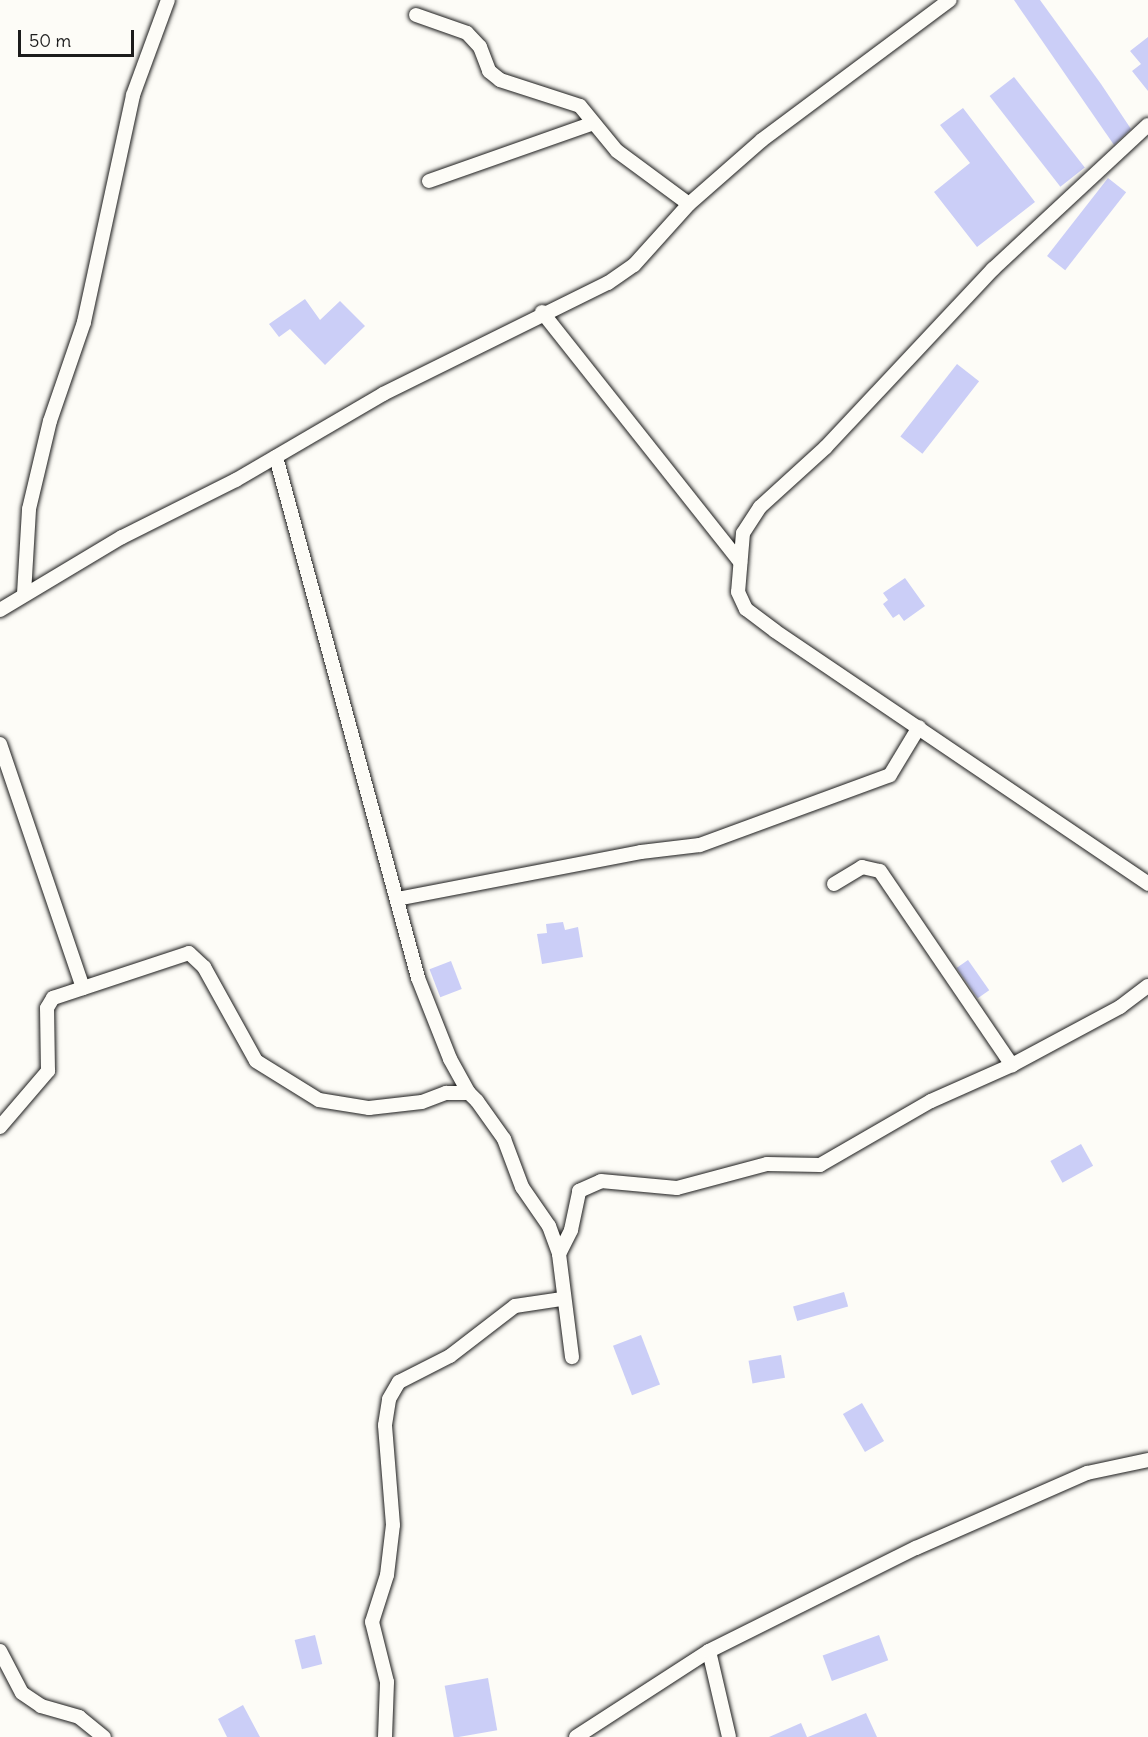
<!DOCTYPE html>
<style>
body{margin:0}
#map{position:relative;width:1148px;height:1737px;overflow:hidden;background:#fdfcf7;font-family:Delius,sans-serif}
div>[style]{position:absolute}
.building>*{inset:0;background:#cbcef7;transform-origin:0 0}
.roads{filter:drop-shadow(0 0 2px #1c1c1c) drop-shadow(0 0 2px #1c1c1c)}
.minor>*{height:14px;margin:-7px;padding:0 7px;transform-origin:7px;border-radius:7px;background:#fdfcf7}
span{translate:-50% -50%;white-space:nowrap;text-align:center;line-height:1.15;-webkit-text-stroke:4.5px #fdfcf7;paint-order:stroke}
.scale{position:absolute;left:18px;top:30px;width:116px;height:27px;box-sizing:border-box;border:3px solid #1c1c1c;border-top:0;padding-left:8px;font-size:18px;line-height:21px;white-space:nowrap;color:#1c1c1c;-webkit-text-stroke:4px #fdfcf7;paint-order:stroke}
</style>
<div id="map">
<div class="building">
<i style="clip-path:polygon(1014px 0,1040px 0,1101px 84px,1131px 129px,1114px 145px)"></i>
<i style="clip-path:polygon(1148px 37px,1148px 91px,1132px 71px,1141px 64px,1130px 51px)"></i>
<i style="left:1014px;top:77px;width:115px;height:31px;rotate:52deg"></i>
<i style="clip-path:polygon(963px 108px,1035px 202px,977px 247px,934px 192px,970px 163px,940px 125px)"></i>
<i style="left:1108px;top:178px;width:23px;height:99px;rotate:38deg"></i>
<i style="clip-path:polygon(305px 299px,320px 320px,340px 301px,365px 326px,325px 365px,290px 329px,279px 337px,269px 324px)"></i>
<i style="left:957px;top:364px;width:28px;height:92px;rotate:38deg"></i>
<i style="clip-path:polygon(905px 578px,925px 606px,904px 621px,899px 614px,893px 618px,883px 604px,888px 600px,883px 593px)"></i>
<i style="clip-path:polygon(563px 922px,565px 930px,578px 927px,583px 957px,542px 964px,537px 934px,547px 933px,546px 924px)"></i>
<i style="left:968px;top:960px;width:37px;height:14px;rotate:55deg"></i>
<i style="left:451px;top:961px;width:30px;height:23px;rotate:69deg"></i>
<i style="left:1081px;top:1144px;width:25px;height:35px;rotate:61deg"></i>
<i style="left:844px;top:1292px;width:15px;height:53px;rotate:74deg"></i>
<i style="left:641px;top:1335px;width:53px;height:30px;rotate:69deg"></i>
<i style="left:781px;top:1355px;width:23px;height:33px;rotate:80deg"></i>
<i style="left:862px;top:1403px;width:44px;height:22px;rotate:60deg"></i>
<i style="left:315px;top:1635px;width:30px;height:21px;rotate:76deg"></i>
<i style="left:879px;top:1635px;width:27px;height:60px;rotate:70deg"></i>
<i style="left:488px;top:1678px;width:53px;height:44px;rotate:80deg"></i>
<i style="clip-path:polygon(243px 1705px,260px 1737px,227px 1737px,218px 1719px)"></i>
<i style="clip-path:polygon(866px 1713px,877px 1737px,808px 1737px)"></i>
<i style="clip-path:polygon(801px 1723px,807px 1737px,769px 1737px)"></i>
</div>
<div class="roads">
<div class="minor">
<i style="left:416px;top:15px;width:54px;rotate:19.4deg"></i>
<i style="left:467px;top:33px;width:19px;rotate:47deg"></i>
<i style="left:480px;top:47px;width:26px;rotate:69deg"></i>
<i style="left:489px;top:71px;width:14px;rotate:39deg"></i>
<i style="left:500px;top:80px;width:84px;rotate:18deg"></i>
<i style="left:580px;top:106px;width:58px;rotate:50.6deg"></i>
<i style="left:617px;top:151px;width:89px;rotate:36.4deg"></i>
<i style="left:1148px;top:125px;width:212px;rotate:137.1deg"></i>
<i style="left:993px;top:269px;width:244px;rotate:133.2deg"></i>
<i style="left:826px;top:447px;width:89px;rotate:137.7deg"></i>
<i style="left:760px;top:507px;width:31px;rotate:123deg"></i>
<i style="left:743px;top:533px;width:59px;rotate:94.8deg"></i>
<i style="left:738px;top:592px;width:19px;rotate:65deg"></i>
<i style="left:746px;top:609px;width:36px;rotate:37deg"></i>
<i style="left:775px;top:631px;width:451px;rotate:34.1deg"></i>
<i style="left:429px;top:181px;width:172px;rotate:-19.4deg"></i>
<i style="left:542px;top:312px;width:319px;rotate:51.6deg"></i>
<i style="left:276px;top:457px;width:540px;rotate:74.75deg"></i>
<i style="left:418px;top:978px;width:87px;rotate:68.4deg"></i>
<i style="left:450px;top:1059px;width:39px;rotate:61deg"></i>
<i style="left:24px;top:594px;width:85px;rotate:-86.6deg"></i>
<i style="left:29px;top:509px;width:90px;rotate:-76.6deg"></i>
<i style="left:50px;top:421px;width:105px;rotate:-71deg"></i>
<i style="left:84px;top:322px;width:232px;rotate:-77.8deg"></i>
<i style="left:133px;top:95px;width:101px;rotate:-69.8deg"></i>
<i style="left:0;top:610px;width:142px;rotate:-30.9deg"></i>
<i style="left:122px;top:537px;width:127px;rotate:-26.6deg"></i>
<i style="left:236px;top:480px;width:170px;rotate:-30.3deg"></i>
<i style="left:383px;top:394px;width:251px;rotate:-26.3deg"></i>
<i style="left:608px;top:283px;width:32px;rotate:-35deg"></i>
<i style="left:634px;top:265px;width:82px;rotate:-48deg"></i>
<i style="left:689px;top:204px;width:97px;rotate:-41.2deg"></i>
<i style="left:762px;top:140px;width:234px;rotate:-36.7deg"></i>
<i style="left:0;top:744px;width:258px;rotate:71.2deg"></i>
<i style="left:834px;top:884px;width:33px;rotate:-31deg"></i>
<i style="left:862px;top:867px;width:18px;rotate:13deg"></i>
<i style="left:880px;top:871px;width:235px;rotate:55.8deg"></i>
<i style="left:397px;top:899px;width:248px;rotate:-10.9deg"></i>
<i style="left:641px;top:852px;width:59px;rotate:-6.8deg"></i>
<i style="left:700px;top:845px;width:202px;rotate:-20.2deg"></i>
<i style="left:890px;top:775px;width:56px;rotate:-58.9deg"></i>
<i style="left:0;top:1127px;width:74px;rotate:-49.4deg"></i>
<i style="left:48px;top:1071px;width:63px;rotate:-90.9deg"></i>
<i style="left:47px;top:1008px;width:12px;rotate:-59deg"></i>
<i style="left:53px;top:998px;width:143px;rotate:-18.3deg"></i>
<i style="left:189px;top:953px;width:21px;rotate:43deg"></i>
<i style="left:204px;top:967px;width:107px;rotate:61deg"></i>
<i style="left:256px;top:1061px;width:74px;rotate:31.8deg"></i>
<i style="left:319px;top:1100px;width:51px;rotate:9.1deg"></i>
<i style="left:369px;top:1108px;width:53px;rotate:-6.5deg"></i>
<i style="left:422px;top:1102px;width:26px;rotate:-21deg"></i>
<i style="left:446px;top:1093px;width:23px"></i>
<i style="left:469px;top:1093px;width:11px;rotate:45deg"></i>
<i style="left:477px;top:1101px;width:47px;rotate:54.6deg"></i>
<i style="left:504px;top:1139px;width:51px;rotate:69.4deg"></i>
<i style="left:522px;top:1187px;width:47px;rotate:55.3deg"></i>
<i style="left:549px;top:1226px;width:30px;rotate:70deg"></i>
<i style="left:559px;top:1254px;width:104px;rotate:82.8deg"></i>
<i style="left:559px;top:1254px;width:27px;rotate:-63deg"></i>
<i style="left:571px;top:1230px;width:40px;rotate:-78deg"></i>
<i style="left:579px;top:1191px;width:24px;rotate:-24deg"></i>
<i style="left:601px;top:1181px;width:76px;rotate:5.3deg"></i>
<i style="left:677px;top:1188px;width:93px;rotate:-14.9deg"></i>
<i style="left:767px;top:1164px;width:53px;rotate:1.1deg"></i>
<i style="left:820px;top:1165px;width:128px;rotate:-30deg"></i>
<i style="left:931px;top:1101px;width:89px;rotate:-24deg"></i>
<i style="left:1012px;top:1065px;width:123px;rotate:-28.2deg"></i>
<i style="left:1120px;top:1007px;width:35px;rotate:-37deg"></i>
<i style="left:0;top:1651px;width:47px;rotate:62.4deg"></i>
<i style="left:22px;top:1693px;width:23px;rotate:34deg"></i>
<i style="left:41px;top:1706px;width:40px;rotate:16deg"></i>
<i style="left:79px;top:1717px;width:32px;rotate:39deg"></i>
<i style="left:709px;top:1651px;width:88px;rotate:76.9deg"></i>
<i style="left:385px;top:1737px;width:55px;rotate:-87.9deg"></i>
<i style="left:387px;top:1682px;width:62px;rotate:-104deg"></i>
<i style="left:372px;top:1622px;width:49px;rotate:-72.3deg"></i>
<i style="left:387px;top:1575px;width:50px;rotate:-83.2deg"></i>
<i style="left:393px;top:1525px;width:100px;rotate:-94.6deg"></i>
<i style="left:385px;top:1425px;width:26px;rotate:-81deg"></i>
<i style="left:389px;top:1399px;width:20px;rotate:-60deg"></i>
<i style="left:399px;top:1382px;width:57px;rotate:-27deg"></i>
<i style="left:450px;top:1356px;width:82px;rotate:-37.6deg"></i>
<i style="left:515px;top:1306px;width:48px;rotate:-8.5deg"></i>
<i style="left:576px;top:1737px;width:158px;rotate:-32.9deg"></i>
<i style="left:709px;top:1651px;width:231px;rotate:-26.5deg"></i>
<i style="left:916px;top:1548px;width:187px;rotate:-23.7deg"></i>
<i style="left:1087px;top:1473px;width:62px;rotate:-12deg"></i>
</div>
</div>
<div class="scale">50 m</div>
</div>
